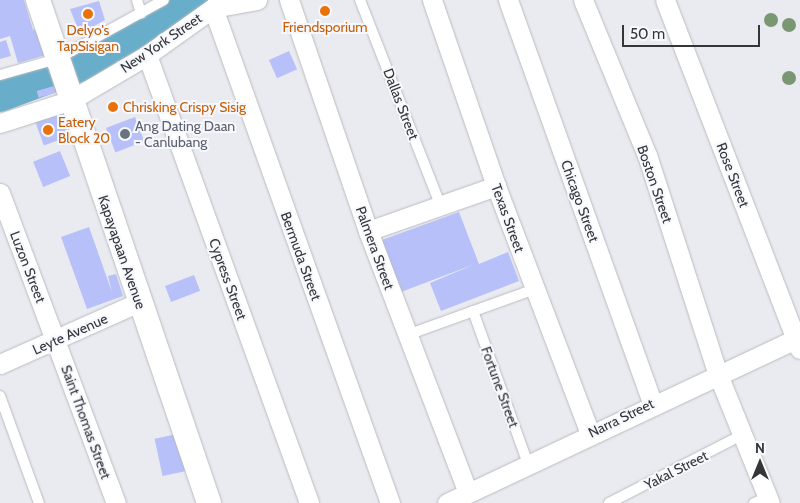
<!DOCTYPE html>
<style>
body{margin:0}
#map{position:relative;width:800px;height:503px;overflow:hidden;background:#eaebf1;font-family:Cabin,sans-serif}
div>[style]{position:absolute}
.green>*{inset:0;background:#a8c99f}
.river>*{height:32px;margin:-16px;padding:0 16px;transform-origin:16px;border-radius:16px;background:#68adc9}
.building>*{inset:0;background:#b7c0f9;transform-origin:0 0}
.roads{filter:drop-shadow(0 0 1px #babbc1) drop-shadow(0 0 1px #babbc1)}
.service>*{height:10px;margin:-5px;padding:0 5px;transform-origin:5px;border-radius:5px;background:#fff}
.minor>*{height:19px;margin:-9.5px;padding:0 9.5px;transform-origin:9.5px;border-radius:9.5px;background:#fff}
.tertiary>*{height:24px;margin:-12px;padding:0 12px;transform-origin:12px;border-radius:12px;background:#fff}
.trees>*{width:14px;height:14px;margin:-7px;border-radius:50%;background:#7a9774}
.dots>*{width:14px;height:14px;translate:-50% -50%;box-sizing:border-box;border:2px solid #f7f8fe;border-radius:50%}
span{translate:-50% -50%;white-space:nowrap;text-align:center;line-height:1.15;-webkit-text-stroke:4px #f7f8fe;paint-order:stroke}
.food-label{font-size:14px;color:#c56008}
.left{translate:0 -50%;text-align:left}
.street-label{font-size:14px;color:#353638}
.worship-label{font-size:14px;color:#5b616d}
.north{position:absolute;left:735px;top:438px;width:50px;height:50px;-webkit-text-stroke:4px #f7f8fe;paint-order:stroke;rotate:0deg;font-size:14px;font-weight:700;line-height:20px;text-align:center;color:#353638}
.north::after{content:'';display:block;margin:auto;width:18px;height:22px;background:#353638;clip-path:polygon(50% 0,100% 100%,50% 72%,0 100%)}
.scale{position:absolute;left:622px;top:25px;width:138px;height:22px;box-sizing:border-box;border:2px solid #353638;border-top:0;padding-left:6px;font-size:15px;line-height:18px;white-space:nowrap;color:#353638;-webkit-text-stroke:4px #f7f8fe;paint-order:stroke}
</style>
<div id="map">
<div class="green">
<i style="clip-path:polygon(49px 72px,54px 85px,0 103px,0 91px)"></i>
</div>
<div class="river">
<i style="left:0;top:96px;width:106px;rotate:-20.5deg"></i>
<i style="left:99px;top:59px;width:114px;rotate:-31.3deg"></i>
</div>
<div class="building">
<i style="clip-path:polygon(0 0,24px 0,33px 30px,42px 27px,49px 54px,18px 63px,10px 36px,0 39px)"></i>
<i style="clip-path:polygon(99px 1px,105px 20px,80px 34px,70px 9px)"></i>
<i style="clip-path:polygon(6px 40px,11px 56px,0 59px,0 42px)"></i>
<i style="left:289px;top:51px;width:20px;height:22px;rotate:66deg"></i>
<i style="left:54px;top:86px;width:7px;height:18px;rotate:74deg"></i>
<i style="left:60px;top:111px;width:27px;height:27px;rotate:70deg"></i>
<i style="left:135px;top:117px;width:26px;height:31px;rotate:69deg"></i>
<i style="left:60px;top:151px;width:27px;height:29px;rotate:68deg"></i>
<i style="clip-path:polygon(459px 212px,479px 264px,508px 252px,519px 281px,441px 311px,430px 283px,475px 264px,401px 292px,382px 240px)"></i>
<i style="clip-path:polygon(89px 227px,112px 292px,108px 276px,116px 274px,123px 296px,87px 309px,61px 237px)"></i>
<i style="left:194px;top:275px;width:17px;height:31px;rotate:69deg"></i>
<i style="left:182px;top:433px;width:38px;height:28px;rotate:78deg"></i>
</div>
<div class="roads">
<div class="service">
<i style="left:137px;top:0;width:14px;rotate:73deg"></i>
<i style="left:360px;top:0;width:222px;rotate:68.6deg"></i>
<i style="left:0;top:75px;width:59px;rotate:-15.7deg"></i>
<i style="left:57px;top:59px;width:122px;rotate:-28.9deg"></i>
<i style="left:473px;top:311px;width:163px;rotate:70.2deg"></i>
<i style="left:407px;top:335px;width:136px;rotate:-19.8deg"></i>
<i style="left:0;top:396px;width:114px;rotate:70deg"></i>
<i style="left:609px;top:503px;width:149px;rotate:-27.1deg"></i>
<i style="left:754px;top:503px;width:15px;rotate:-23deg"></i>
</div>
<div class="minor">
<i style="left:289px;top:0;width:244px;rotate:71.1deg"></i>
<i style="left:368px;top:231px;width:280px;rotate:69.1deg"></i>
<i style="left:432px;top:0;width:197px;rotate:71deg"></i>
<i style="left:496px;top:186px;width:264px;rotate:69.2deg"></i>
<i style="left:508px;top:0;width:428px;rotate:70.3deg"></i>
<i style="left:583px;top:0;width:168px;rotate:67.6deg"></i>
<i style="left:647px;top:155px;width:228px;rotate:72.1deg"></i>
<i style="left:717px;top:372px;width:141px;rotate:68deg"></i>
<i style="left:665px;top:0;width:374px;rotate:68.9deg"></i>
<i style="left:213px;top:8px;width:526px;rotate:70.32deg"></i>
<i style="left:147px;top:55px;width:476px;rotate:70.1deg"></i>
<i style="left:0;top:123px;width:75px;rotate:-17.9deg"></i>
<i style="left:71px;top:100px;width:88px;rotate:-30.6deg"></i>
<i style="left:147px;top:55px;width:81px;rotate:-35.5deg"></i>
<i style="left:213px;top:8px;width:45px;rotate:-10.3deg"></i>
<i style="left:0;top:193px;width:331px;rotate:69.5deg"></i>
<i style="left:368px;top:231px;width:136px;rotate:-19.4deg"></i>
<i style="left:0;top:364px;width:152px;rotate:-24deg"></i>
<i style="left:447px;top:503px;width:386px;rotate:-25.2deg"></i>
</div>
<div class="tertiary">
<i style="left:38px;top:0;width:531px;rotate:71.22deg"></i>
</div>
</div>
<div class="trees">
<i style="left:771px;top:20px"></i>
<i style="left:789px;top:25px"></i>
<i style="left:789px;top:78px"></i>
</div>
<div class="dots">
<i style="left:325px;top:11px;background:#e8710a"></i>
<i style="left:88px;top:14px;background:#e8710a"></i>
<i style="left:113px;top:107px;background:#e8710a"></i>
<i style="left:48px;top:130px;background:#e8710a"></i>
<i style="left:125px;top:134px;background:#6b7280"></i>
</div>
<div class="food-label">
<span style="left:325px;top:27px">Friendsporium</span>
<span style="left:88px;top:38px">Delyo's<br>TapSisigan</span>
<span class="left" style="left:123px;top:107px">Chrisking Crispy Sisig</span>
<span class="left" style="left:58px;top:130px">Eatery<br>Block 20</span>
</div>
<div class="street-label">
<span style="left:161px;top:43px;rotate:-34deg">New York Street</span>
<span style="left:401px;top:104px;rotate:69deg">Dallas Street</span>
<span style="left:733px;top:175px;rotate:69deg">Rose Street</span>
<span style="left:655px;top:184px;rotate:71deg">Boston Street</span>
<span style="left:580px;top:201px;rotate:70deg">Chicago Street</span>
<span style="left:508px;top:218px;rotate:70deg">Texas Street</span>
<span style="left:375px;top:248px;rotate:70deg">Palmera Street</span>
<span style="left:122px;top:252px;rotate:71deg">Kapayapaan Avenue</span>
<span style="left:301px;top:256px;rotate:70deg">Bermuda Street</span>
<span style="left:28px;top:267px;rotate:69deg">Luzon Street</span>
<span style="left:228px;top:279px;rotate:70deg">Cypress Street</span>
<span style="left:70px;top:334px;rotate:-24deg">Leyte Avenue</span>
<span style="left:500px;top:387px;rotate:70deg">Fortune Street</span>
<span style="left:621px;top:418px;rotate:-26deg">Narra Street</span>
<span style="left:86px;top:422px;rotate:70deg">Saint Thomas Street</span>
<span style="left:676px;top:470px;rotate:-27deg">Yakal Street</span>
</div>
<div class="worship-label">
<span class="left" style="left:135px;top:134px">Ang Dating Daan<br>- Canlubang</span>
</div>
<div class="north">N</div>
<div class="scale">50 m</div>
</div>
